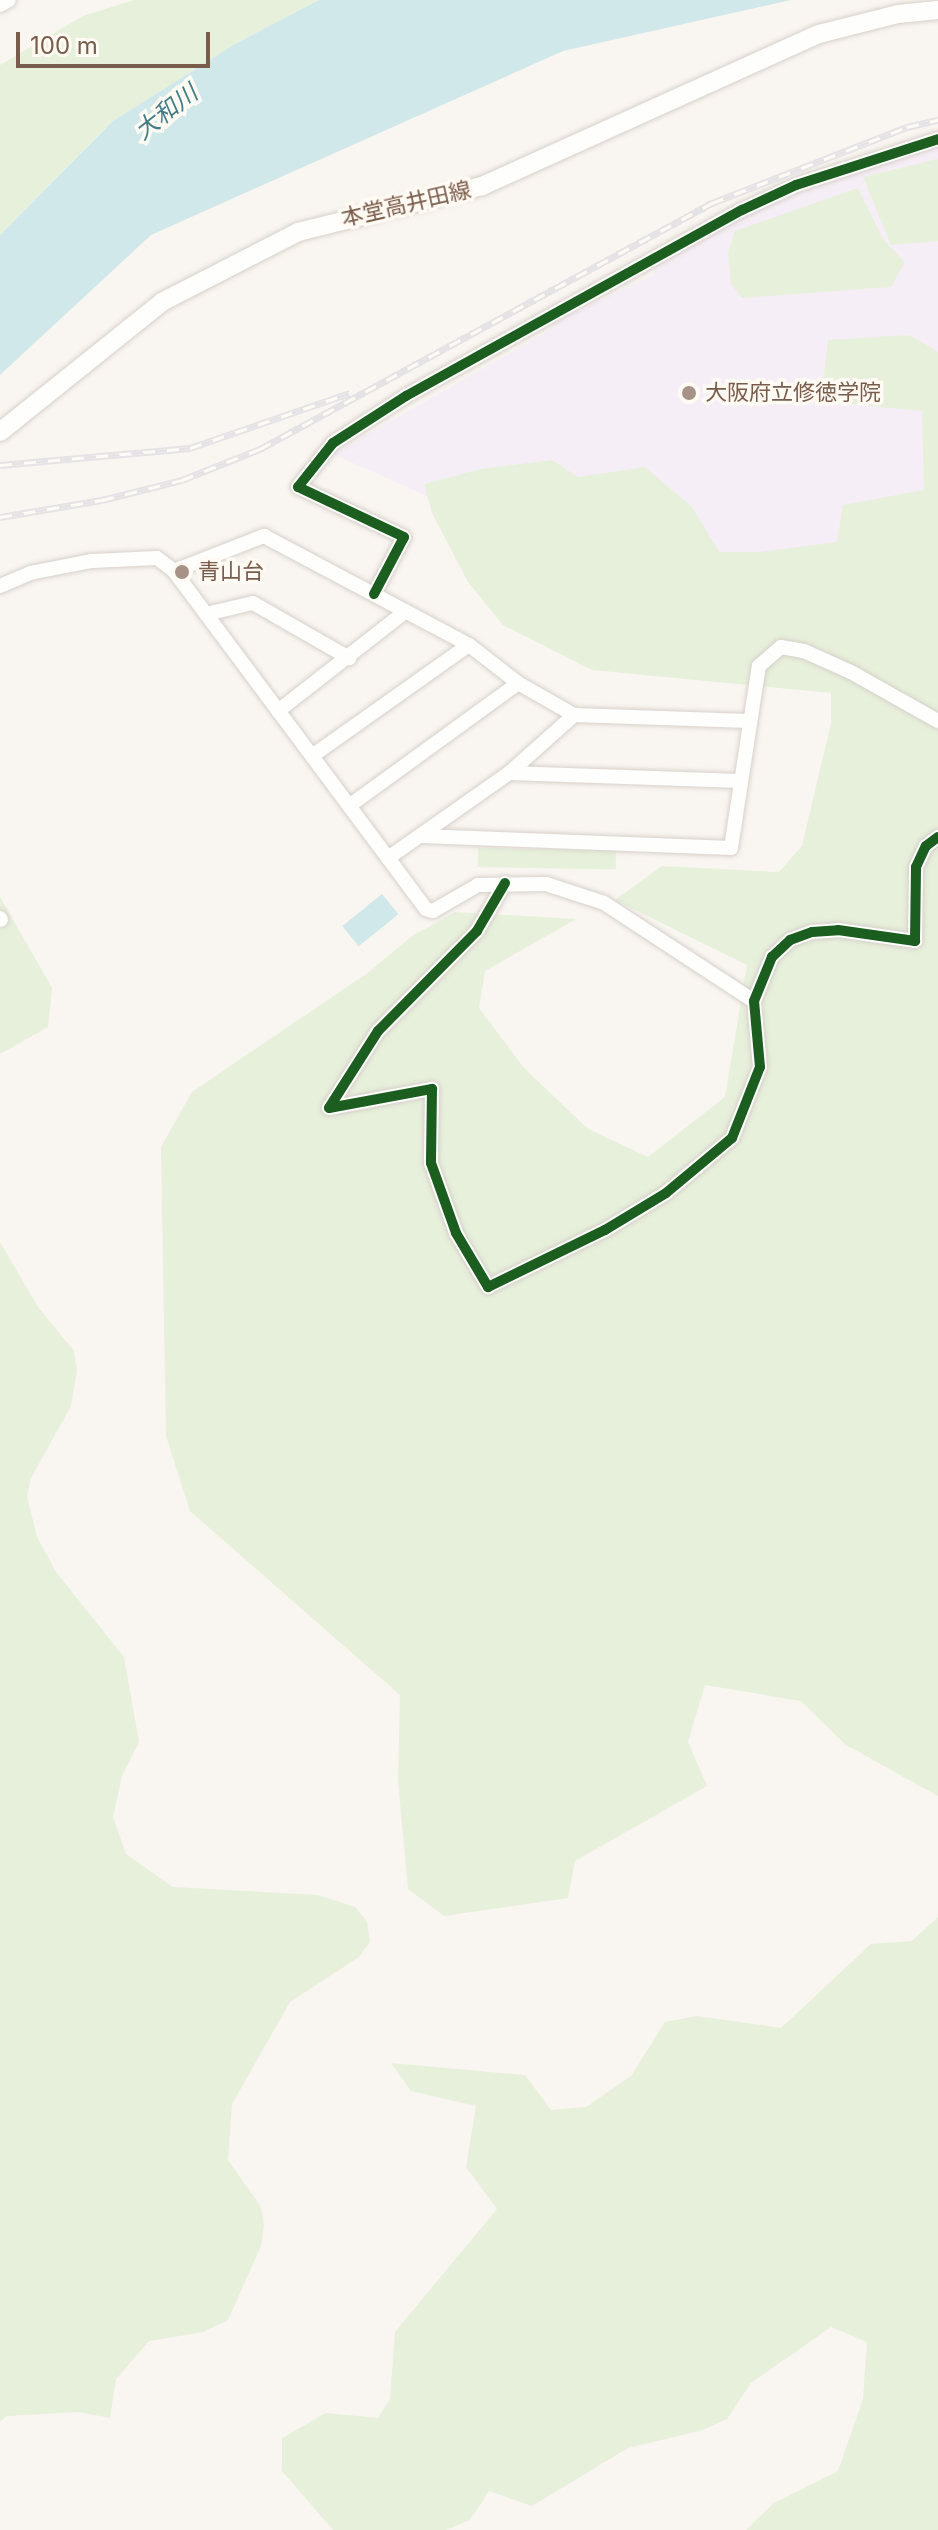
<!DOCTYPE html>
<meta charset="utf-8">
<style>
body{margin:0}
#map{position:relative;width:938px;height:2530px;overflow:hidden;background:#f9f5f0;font-family:Inter,"Noto Sans JP",sans-serif}
div>[style]{position:absolute}
.education>*{inset:0;background:#f6eef6}
.green>*{inset:0;background:#e7f0db;transform-origin:0 0}
.water>*{inset:0;background:#d0e8ea;transform-origin:0 0}
.roads{filter:drop-shadow(0 0 2px #d7d1cb) drop-shadow(0 0 2px #d7d1cb)}
.minor>*{height:14px;margin:-7px;padding:0 7px;transform-origin:7px;border-radius:7px;background:#fefefd}
.secondary>*{height:18px;margin:-9px;padding:0 9px;transform-origin:9px;border-radius:9px;background:#fefefd}
.rail>*{height:7px;margin-top:-3.5px;transform-origin:0;background:repeating-linear-gradient(90deg,#fffaf3 0 12px,#e6e3e7 0 24px);box-sizing:border-box;border-block:2px solid #e6e3e7}
.cycleway>*{height:10px;margin:-5px;padding:0 5px;transform-origin:5px;border-radius:5px;background:#1b5e20}
.dots>*{width:22px;height:22px;translate:-50% -50%;box-sizing:border-box;border:4px solid #fffaf3;border-radius:50%}
span{translate:-50% -50%;white-space:nowrap;text-align:center;line-height:1.15;-webkit-text-stroke:7px #fffaf3;paint-order:stroke}
.street-label{font-size:22px;color:#7a5c4d}
.poi-label{font-size:22px;color:#7a5c4d}
.left{translate:0 -50%;text-align:left}
.water-label{font-size:24px;color:#437c86;font-style:italic}
.scale{position:absolute;left:16px;top:32px;width:194px;height:36px;box-sizing:border-box;border:4px solid #7a5c4d;border-top:0;padding-left:10px;font-size:24px;line-height:28px;white-space:nowrap;color:#7a5c4d;-webkit-text-stroke:6px #fffaf3;paint-order:stroke}
</style>
<div id="map">
<div class="education">
<i style="clip-path:polygon(938px 146px,938px 578px,723px 566px,454px 508px,333px 454px,547px 332px,557px 321px,654px 275px,655px 259px,785px 197px)"></i>
</div>
<div class="green">
<i style="clip-path:polygon(134px 0,319px 0,235px 44px,113px 121px,0 235px,0 65px,83px 16px)"></i>
<i style="clip-path:polygon(938px 159px,938px 241px,891px 245px,863px 177px)"></i>
<i style="clip-path:polygon(858px 188px,883px 239px,905px 262px,891px 287px,742px 298px,731px 284px,728px 253px,735px 231px)"></i>
<i style="clip-path:polygon(910px 335px,938px 352px,938px 1796px,846px 1745px,801px 1701px,705px 1685px,688px 1742px,707px 1786px,575px 1861px,568px 1898px,444px 1916px,408px 1889px,398px 1781px,400px 1695px,190px 1511px,166px 1436px,161px 1147px,192px 1092px,369px 972px,412px 936px,455px 912px,576px 919px,485px 971px,479px 1008px,524px 1068px,588px 1129px,648px 1157px,725px 1097px,747px 965px,615px 900px,662px 866px,779px 872px,802px 846px,831px 723px,831px 693px,592px 670px,503px 625px,468px 582px,432px 513px,424px 484px,481px 469px,552px 460px,578px 477px,645px 467px,692px 507px,719px 552px,760px 552px,837px 542px,843px 505px,924px 490px,922px 411px,821px 401px,828px 340px)"></i>
<i style="left:478px;top:848px;width:138px;height:19px;rotate:1deg"></i>
<i style="clip-path:polygon(0 897px,52px 988px,48px 1027px,0 1054px)"></i>
<i style="clip-path:polygon(0 1242px,38px 1307px,74px 1351px,77px 1370px,71px 1406px,31px 1478px,27px 1496px,37px 1537px,56px 1572px,124px 1657px,139px 1742px,122px 1776px,113px 1817px,126px 1854px,173px 1887px,317px 1895px,355px 1907px,367px 1922px,370px 1942px,359px 1957px,290px 2002px,232px 2104px,228px 2160px,261px 2207px,264px 2226px,261px 2246px,228px 2320px,203px 2332px,149px 2341px,116px 2379px,110px 2418px,79px 2412px,6px 2416px,0 2422px)"></i>
<i style="clip-path:polygon(938px 1917px,938px 2530px,746px 2530px,774px 2503px,838px 2471px,863px 2399px,867px 2342px,831px 2327px,751px 2383px,727px 2419px,703px 2430px,628px 2448px,532px 2506px,489px 2491px,470px 2520px,446px 2530px,333px 2530px,282px 2471px,282px 2438px,326px 2413px,378px 2418px,390px 2399px,395px 2332px,497px 2209px,466px 2167px,476px 2106px,411px 2091px,391px 2063px,525px 2075px,551px 2110px,586px 2107px,631px 2076px,665px 2022px,697px 2016px,781px 2028px,871px 1944px,912px 1941px)"></i>
</div>
<div class="water">
<i style="clip-path:polygon(319px 0,791px 0,563px 51px,151px 235px,0 375px,0 235px,113px 121px,235px 44px)"></i>
<i style="left:382px;top:894px;width:26px;height:51px;rotate:51deg"></i>
</div>
<div class="roads">
<div class="minor">
<i style="left:0;top:5px;width:10px;rotate:-29deg"></i>
<i style="left:174px;top:571px;width:97px;rotate:-21.3deg"></i>
<i style="left:264px;top:536px;width:232px;rotate:28deg"></i>
<i style="left:469px;top:645px;width:62px;rotate:37.8deg"></i>
<i style="left:518px;top:683px;width:64px;rotate:29.7deg"></i>
<i style="left:574px;top:715px;width:175px;rotate:2deg"></i>
<i style="left:0;top:586px;width:33px;rotate:-23deg"></i>
<i style="left:30px;top:573px;width:63px;rotate:-11deg"></i>
<i style="left:92px;top:561px;width:65px;rotate:-2.6deg"></i>
<i style="left:157px;top:558px;width:21px;rotate:37deg"></i>
<i style="left:174px;top:571px;width:422px;rotate:53.3deg"></i>
<i style="left:426px;top:909px;width:7px;rotate:16deg"></i>
<i style="left:433px;top:911px;width:52px;rotate:-30deg"></i>
<i style="left:478px;top:885px;width:68px;rotate:-0.8deg"></i>
<i style="left:546px;top:884px;width:61px;rotate:18.1deg"></i>
<i style="left:604px;top:903px;width:179px;rotate:33.2deg"></i>
<i style="left:374px;top:594px;width:64px;rotate:-62.2deg"></i>
<i style="left:404px;top:537px;width:117px;rotate:-154.7deg"></i>
<i style="left:298px;top:487px;width:56px;rotate:-51.5deg"></i>
<i style="left:333px;top:443px;width:87px;rotate:-32.8deg"></i>
<i style="left:406px;top:396px;width:384px;rotate:-29deg"></i>
<i style="left:742px;top:210px;width:60px;rotate:-24.8deg"></i>
<i style="left:796px;top:185px;width:149px;rotate:-17.9deg"></i>
<i style="left:206px;top:614px;width:48px;rotate:-13.2deg"></i>
<i style="left:253px;top:603px;width:111px;rotate:29.8deg"></i>
<i style="left:278px;top:711px;width:162px;rotate:-38deg"></i>
<i style="left:312px;top:756px;width:192px;rotate:-35.3deg"></i>
<i style="left:509px;top:773px;width:232px;rotate:2deg"></i>
<i style="left:349px;top:806px;width:209px;rotate:-36deg"></i>
<i style="left:422px;top:836px;width:309px;rotate:2.2deg"></i>
<i style="left:731px;top:848px;width:184px;rotate:-81.3deg"></i>
<i style="left:759px;top:666px;width:29px;rotate:-41deg"></i>
<i style="left:781px;top:647px;width:23px;rotate:10deg"></i>
<i style="left:804px;top:651px;width:51px;rotate:24.1deg"></i>
<i style="left:851px;top:672px;width:100px;rotate:29.4deg"></i>
<i style="left:388px;top:858px;width:148px;rotate:-35.1deg"></i>
<i style="left:509px;top:773px;width:87px;rotate:-41.7deg"></i>
<i style="left:505px;top:883px;width:56px;rotate:120.3deg"></i>
<i style="left:477px;top:931px;width:141px;rotate:134.7deg"></i>
<i style="left:378px;top:1031px;width:91px;rotate:122.5deg"></i>
<i style="left:329px;top:1108px;width:105px;rotate:-10.5deg"></i>
<i style="left:432px;top:1089px;width:74px;rotate:90.8deg"></i>
<i style="left:431px;top:1163px;width:74px;rotate:70.3deg"></i>
<i style="left:456px;top:1233px;width:63px;rotate:59.3deg"></i>
<i style="left:488px;top:1287px;width:130px;rotate:-26deg"></i>
<i style="left:605px;top:1230px;width:71px;rotate:-31.2deg"></i>
<i style="left:666px;top:1193px;width:86px;rotate:-39.8deg"></i>
<i style="left:732px;top:1138px;width:76px;rotate:-68.5deg"></i>
<i style="left:760px;top:1067px;width:66px;rotate:-95.2deg"></i>
<i style="left:754px;top:1001px;width:48px;rotate:-67.8deg"></i>
<i style="left:772px;top:957px;width:25px;rotate:-43deg"></i>
<i style="left:790px;top:940px;width:23px;rotate:-20deg"></i>
<i style="left:812px;top:932px;width:26px;rotate:-4deg"></i>
<i style="left:838px;top:930px;width:78px;rotate:8.1deg"></i>
<i style="left:915px;top:941px;width:74px;rotate:-89.2deg"></i>
<i style="left:916px;top:867px;width:23px;rotate:-65deg"></i>
<i style="left:926px;top:846px;width:15px;rotate:-37deg"></i>
<i style="left:0;top:918px;width:2px;rotate:63deg"></i>
</div>
<div class="secondary">
<i style="left:0;top:432px;width:208px;rotate:-38.7deg"></i>
<i style="left:162px;top:302px;width:153px;rotate:-27.2deg"></i>
<i style="left:298px;top:232px;width:190px;rotate:-14deg"></i>
<i style="left:482px;top:186px;width:370px;rotate:-24.3deg"></i>
<i style="left:819px;top:34px;width:81px;rotate:-14.2deg"></i>
<i style="left:898px;top:14px;width:40px;rotate:-5.7deg"></i>
</div>
</div>
<div class="rail">
<i style="left:0;top:465px;width:191px;rotate:-5.1deg"></i>
<i style="left:190px;top:448px;width:169px;rotate:-19deg"></i>
<i style="left:0;top:517px;width:103px;rotate:-9.5deg"></i>
<i style="left:102px;top:500px;width:82px;rotate:-14deg"></i>
<i style="left:182px;top:480px;width:84px;rotate:-21.7deg"></i>
<i style="left:260px;top:449px;width:515px;rotate:-28.56deg"></i>
<i style="left:712px;top:203px;width:209px;rotate:-21.3deg"></i>
<i style="left:907px;top:127px;width:32px;rotate:-13deg"></i>
</div>
<div class="cycleway">
<i style="left:374px;top:594px;width:64px;rotate:-62.2deg"></i>
<i style="left:404px;top:537px;width:117px;rotate:-154.7deg"></i>
<i style="left:298px;top:487px;width:56px;rotate:-51.5deg"></i>
<i style="left:333px;top:443px;width:87px;rotate:-32.8deg"></i>
<i style="left:406px;top:396px;width:384px;rotate:-29deg"></i>
<i style="left:742px;top:210px;width:60px;rotate:-24.8deg"></i>
<i style="left:796px;top:185px;width:149px;rotate:-17.9deg"></i>
<i style="left:505px;top:883px;width:56px;rotate:120.3deg"></i>
<i style="left:477px;top:931px;width:141px;rotate:134.7deg"></i>
<i style="left:378px;top:1031px;width:91px;rotate:122.5deg"></i>
<i style="left:329px;top:1108px;width:105px;rotate:-10.5deg"></i>
<i style="left:432px;top:1089px;width:74px;rotate:90.8deg"></i>
<i style="left:431px;top:1163px;width:74px;rotate:70.3deg"></i>
<i style="left:456px;top:1233px;width:63px;rotate:59.3deg"></i>
<i style="left:488px;top:1287px;width:130px;rotate:-26deg"></i>
<i style="left:605px;top:1230px;width:71px;rotate:-31.2deg"></i>
<i style="left:666px;top:1193px;width:86px;rotate:-39.8deg"></i>
<i style="left:732px;top:1138px;width:76px;rotate:-68.5deg"></i>
<i style="left:760px;top:1067px;width:66px;rotate:-95.2deg"></i>
<i style="left:754px;top:1001px;width:48px;rotate:-67.8deg"></i>
<i style="left:772px;top:957px;width:25px;rotate:-43deg"></i>
<i style="left:790px;top:940px;width:23px;rotate:-20deg"></i>
<i style="left:812px;top:932px;width:26px;rotate:-4deg"></i>
<i style="left:838px;top:930px;width:78px;rotate:8.1deg"></i>
<i style="left:915px;top:941px;width:74px;rotate:-89.2deg"></i>
<i style="left:916px;top:867px;width:23px;rotate:-65deg"></i>
<i style="left:926px;top:846px;width:15px;rotate:-37deg"></i>
</div>
<div class="dots">
<i style="left:689px;top:393px;background:#a69286"></i>
<i style="left:182px;top:572px;background:#a69286"></i>
</div>
<div class="street-label">
<span style="left:406px;top:204px;rotate:-13deg">本堂高井田線</span>
</div>
<div class="poi-label">
<span class="left" style="left:705px;top:393px">大阪府立修徳学院</span>
<span class="left" style="left:198px;top:572px">青山台</span>
</div>
<div class="water-label">
<span style="left:166px;top:112px;rotate:-38deg">大和川</span>
</div>
<div class="scale">100 m</div>
</div>
